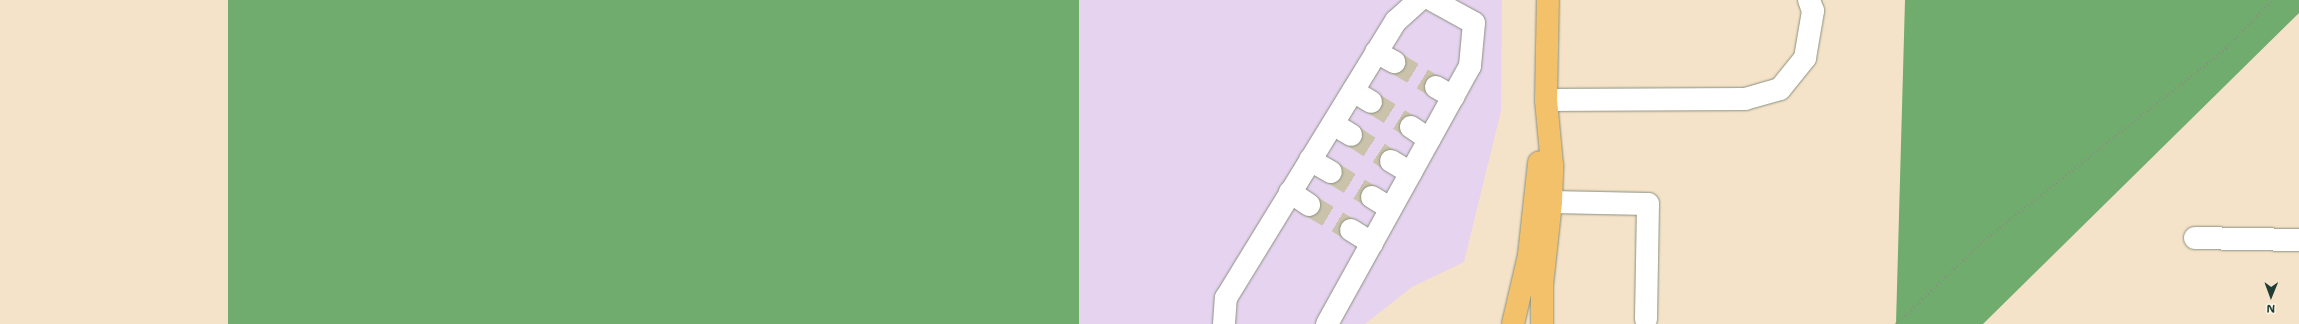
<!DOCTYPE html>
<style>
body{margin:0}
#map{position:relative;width:2299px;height:324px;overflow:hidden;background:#f5e3c9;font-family:"Shantell Sans",sans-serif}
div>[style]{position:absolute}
.built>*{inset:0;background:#e5d3f0}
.forest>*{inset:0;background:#6fac6d;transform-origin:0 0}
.minor-tunnel>*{height:22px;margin-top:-11px;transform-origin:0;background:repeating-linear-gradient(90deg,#cac2ab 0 22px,transparent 0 33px)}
.path>*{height:2.5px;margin-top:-1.25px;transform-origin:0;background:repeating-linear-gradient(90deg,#8a907e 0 1px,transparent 0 4px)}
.roads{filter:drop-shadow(0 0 1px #8a907e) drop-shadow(0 0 1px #8a907e)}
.minor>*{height:22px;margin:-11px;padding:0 11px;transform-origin:11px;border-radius:11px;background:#fff}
.major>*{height:22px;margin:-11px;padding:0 11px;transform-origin:11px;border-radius:11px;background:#f4c16b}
span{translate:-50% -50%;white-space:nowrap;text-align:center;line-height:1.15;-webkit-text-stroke:3.5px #fcf5e5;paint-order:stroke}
.north{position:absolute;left:2251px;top:276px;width:40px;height:40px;-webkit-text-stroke:3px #fcf5e5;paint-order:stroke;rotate:181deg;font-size:11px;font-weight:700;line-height:16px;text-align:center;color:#1f3d34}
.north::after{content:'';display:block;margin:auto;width:14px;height:18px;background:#1f3d34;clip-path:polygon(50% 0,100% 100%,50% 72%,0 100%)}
</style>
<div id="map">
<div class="built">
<i style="clip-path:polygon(1079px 0,1502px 0,1501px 111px,1464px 262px,1412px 287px,1365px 324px,1079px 324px)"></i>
</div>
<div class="forest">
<i style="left:228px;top:0;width:851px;height:335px"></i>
<i style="clip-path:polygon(1905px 0,2299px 0,2299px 13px,1983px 324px,1896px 324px)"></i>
</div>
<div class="minor-tunnel">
<i style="left:1394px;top:62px;width:49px;rotate:30.8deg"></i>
<i style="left:1371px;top:102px;width:47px;rotate:32deg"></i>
<i style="left:1351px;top:135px;width:48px;rotate:33deg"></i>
<i style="left:1331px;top:172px;width:48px;rotate:31.4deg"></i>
<i style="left:1309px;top:205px;width:49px;rotate:30.8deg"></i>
</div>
<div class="path">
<i style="left:1896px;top:324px;width:122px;rotate:-43.7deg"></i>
<i style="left:1984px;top:240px;width:309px;rotate:-38.4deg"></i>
<i style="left:2226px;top:48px;width:66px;rotate:-46.2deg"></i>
</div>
<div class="roads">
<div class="minor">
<i style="left:1376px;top:52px;width:21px;rotate:29deg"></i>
<i style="left:1436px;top:87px;width:20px;rotate:30deg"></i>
<i style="left:1353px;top:91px;width:21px;rotate:31deg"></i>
<i style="left:1546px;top:100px;width:199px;rotate:-0.3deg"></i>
<i style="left:1745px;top:99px;width:36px;rotate:-16deg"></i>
<i style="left:1780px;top:89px;width:40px;rotate:-51deg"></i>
<i style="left:1805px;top:58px;width:48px;rotate:-80.3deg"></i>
<i style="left:1813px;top:11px;width:12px;rotate:-110deg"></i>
<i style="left:1333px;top:124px;width:21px;rotate:31deg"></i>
<i style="left:1411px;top:127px;width:22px;rotate:34deg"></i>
<i style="left:1310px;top:160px;width:24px;rotate:30deg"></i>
<i style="left:1391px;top:161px;width:23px;rotate:31deg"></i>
<i style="left:1290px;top:192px;width:23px;rotate:34deg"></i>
<i style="left:1372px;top:197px;width:22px;rotate:32deg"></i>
<i style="left:1551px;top:202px;width:97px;rotate:1.2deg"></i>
<i style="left:1648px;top:204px;width:115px;rotate:91deg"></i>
<i style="left:1351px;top:230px;width:25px;rotate:32deg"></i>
<i style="left:2195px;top:238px;width:104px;rotate:1.1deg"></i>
<i style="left:1224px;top:324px;width:26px;rotate:-86deg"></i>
<i style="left:1226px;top:298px;width:325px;rotate:-58.5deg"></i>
<i style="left:1396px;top:21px;width:31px;rotate:-42deg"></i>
<i style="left:1327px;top:324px;width:295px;rotate:-61deg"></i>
<i style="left:1470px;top:66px;width:43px;rotate:-84.7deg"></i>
<i style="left:1474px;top:23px;width:48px;rotate:-151.3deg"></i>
</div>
<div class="major">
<i style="left:1513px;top:324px;width:71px;rotate:-76.9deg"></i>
<i style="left:1529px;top:255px;width:93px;rotate:-83.8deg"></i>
<i style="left:1542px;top:324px;width:39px;rotate:-90deg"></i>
<i style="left:1542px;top:285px;width:83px;rotate:-83.8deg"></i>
<i style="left:1551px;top:202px;width:37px;rotate:-88deg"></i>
<i style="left:1552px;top:165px;width:65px;rotate:-95.3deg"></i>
<i style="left:1546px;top:100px;width:100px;rotate:-88.9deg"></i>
</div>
</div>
<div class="north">N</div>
</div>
